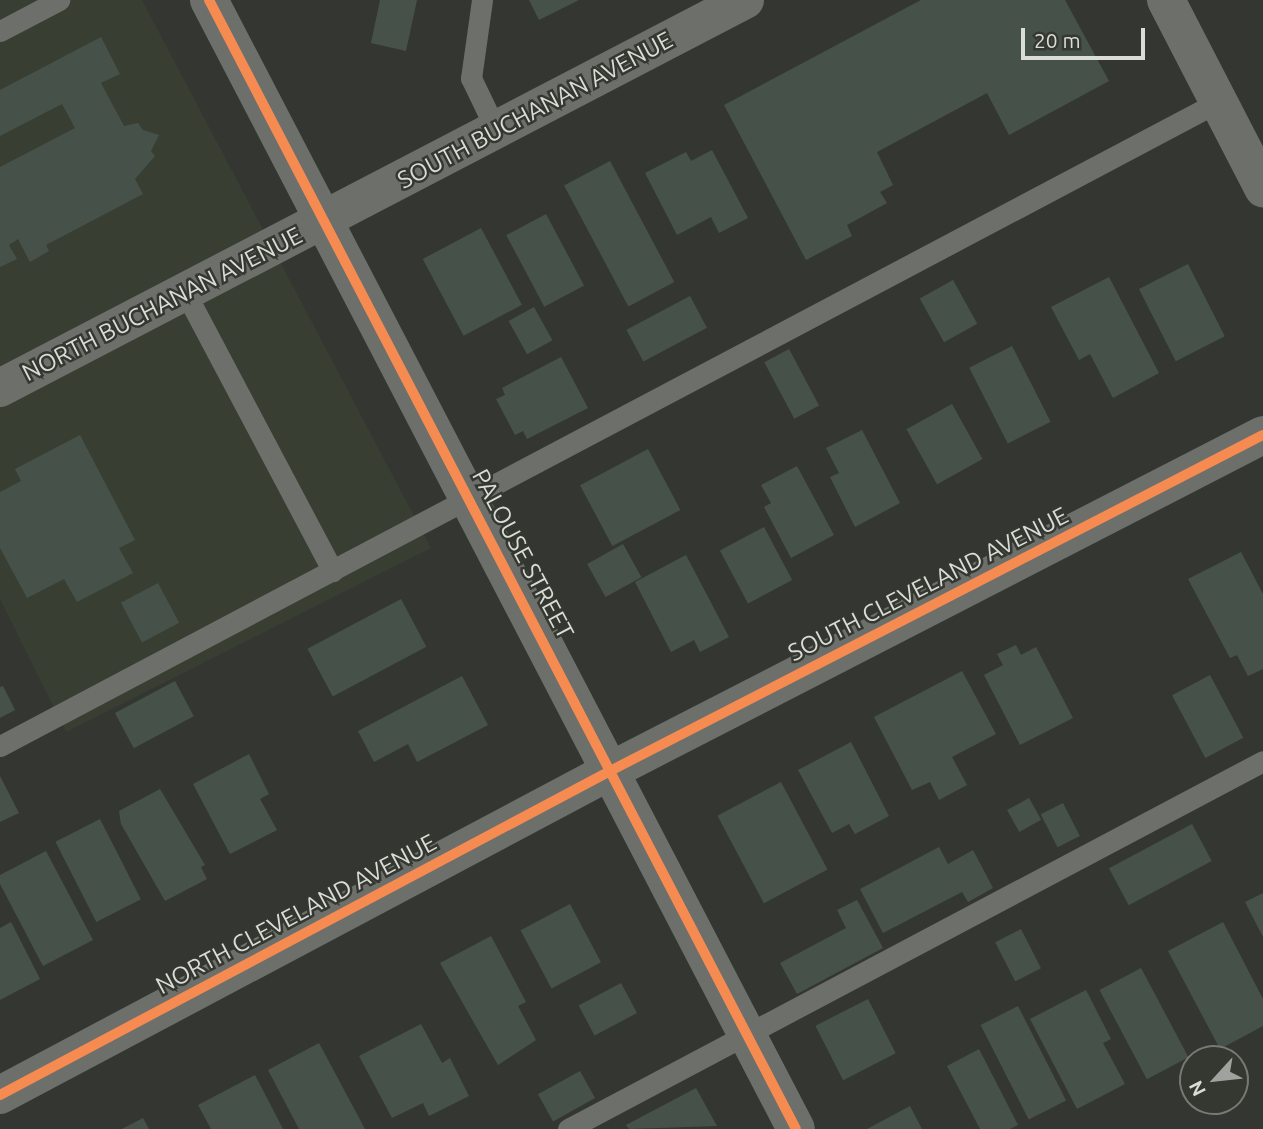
<!DOCTYPE html>
<style>
body{margin:0}
#map{position:relative;width:1263px;height:1129px;overflow:hidden;background:#343632;font-family:Ubuntu,sans-serif}
div>[style]{position:absolute}
.built>*{inset:0;background:#383e31}
.building>*{inset:0;background:#465249;transform-origin:0 0}
.service>*{height:21px;margin:-10.5px;padding:0 10.5px;transform-origin:10.5px;border-radius:10.5px;background:#6d6f6b}
.minor>*{height:38px;margin:-19px;padding:0 19px;transform-origin:19px;border-radius:19px;background:#6d6f6b}
.tertiary>*{height:38px;margin:-19px;padding:0 19px;transform-origin:19px;border-radius:19px;background:#6d6f6b}
.cycleway>*{height:10px;margin:-5px;padding:0 5px;transform-origin:5px;border-radius:5px;background:#f68b52}
span{translate:-50% -50%;white-space:nowrap;text-align:center;line-height:1.15;-webkit-text-stroke:5px #343830;paint-order:stroke}
.street-label{font-size:24px;color:#dadcd7}
.north{position:absolute;left:1179px;top:1045px;width:70px;height:70px;box-sizing:border-box;background:#343830;border:2px solid #767a73;border-radius:50%;rotate:243deg;font-size:19px;font-weight:700;line-height:28px;text-align:center;color:#dadcd7}
.north::after{content:'';display:block;margin:auto;width:24px;height:32px;background:#a0a29d;clip-path:polygon(50% 0,100% 100%,50% 72%,0 100%)}
.scale{position:absolute;left:1021px;top:28px;width:124px;height:32px;box-sizing:border-box;border:4px solid #dadcd7;border-top:0;padding-left:9px;font-size:21px;line-height:24px;white-space:nowrap;color:#dadcd7;-webkit-text-stroke:5px #343830;paint-order:stroke}
</style>
<div id="map">
<div class="built">
<i style="clip-path:polygon(0 0,142px 0,431px 548px,66px 732px,0 599px)"></i>
</div>
<div class="building">
<i style="clip-path:polygon(380px 0,417px 0,406px 51px,371px 43px)"></i>
<i style="clip-path:polygon(529px 0,579px 0,539px 20px)"></i>
<i style="clip-path:polygon(921px 0,1065px 0,1109px 81px,1009px 135px,987px 93px,877px 152px,893px 185px,880px 192px,887px 203px,847px 225px,852px 236px,806px 260px,724px 105px)"></i>
<i style="clip-path:polygon(101px 37px,120px 74px,101px 83px,124px 126px,138px 123px,143px 130px,159px 135px,151px 151px,155px 156px,135px 179px,143px 194px,46px 245px,49px 251px,30px 262px,18px 239px,9px 245px,17px 259px,0 267px,0 167px,75px 128px,62px 104px,0 136px,0 90px)"></i>
<i style="clip-path:polygon(712px 150px,748px 218px,719px 233px,711px 217px,677px 235px,645px 173px,686px 152px,691px 161px)"></i>
<i style="left:610px;top:161px;width:137px;height:52px;rotate:62deg"></i>
<i style="left:546px;top:214px;width:81px;height:45px;rotate:62deg"></i>
<i style="left:481px;top:228px;width:87px;height:66px;rotate:62deg"></i>
<i style="left:1188px;top:264px;width:81px;height:55px;rotate:63deg"></i>
<i style="clip-path:polygon(1109px 277px,1159px 373px,1113px 398px,1090px 354px,1079px 360px,1051px 307px)"></i>
<i style="left:953px;top:280px;width:50px;height:38px;rotate:61deg"></i>
<i style="left:690px;top:296px;width:36px;height:72px;rotate:62deg"></i>
<i style="left:534px;top:307px;width:38px;height:29px;rotate:61deg"></i>
<i style="left:1012px;top:346px;width:85px;height:48px;rotate:63deg"></i>
<i style="left:789px;top:349px;width:64px;height:28px;rotate:62deg"></i>
<i style="clip-path:polygon(561px 357px,588px 408px,527px 439px,523px 431px,515px 435px,496px 399px,505px 395px,502px 388px)"></i>
<i style="left:952px;top:404px;width:63px;height:52px;rotate:61deg"></i>
<i style="clip-path:polygon(862px 430px,900px 503px,855px 527px,830px 477px,839px 473px,826px 448px)"></i>
<i style="clip-path:polygon(80px 435px,135px 540px,119px 548px,133px 573px,77px 602px,64px 579px,27px 598px,0 548px,0 492px,21px 481px,15px 469px)"></i>
<i style="left:648px;top:449px;width:69px;height:77px;rotate:62deg"></i>
<i style="clip-path:polygon(797px 466px,834px 535px,791px 558px,764px 507px,771px 503px,761px 485px)"></i>
<i style="left:764px;top:527px;width:60px;height:50px;rotate:62deg"></i>
<i style="left:623px;top:544px;width:38px;height:41px;rotate:61deg"></i>
<i style="clip-path:polygon(1241px 552px,1263px 594px,1263px 669px,1248px 676px,1237px 655px,1230px 658px,1188px 579px)"></i>
<i style="clip-path:polygon(686px 555px,729px 637px,700px 652px,694px 640px,671px 652px,635px 582px)"></i>
<i style="left:158px;top:583px;width:45px;height:42px;rotate:62deg"></i>
<i style="left:401px;top:599px;width:54px;height:106px;rotate:62deg"></i>
<i style="clip-path:polygon(1016px 645px,1021px 655px,1036px 647px,1073px 718px,1020px 745px,984px 675px,1003px 665px,997px 654px)"></i>
<i style="clip-path:polygon(962px 671px,996px 734px,952px 757px,967px 785px,939px 800px,930px 782px,912px 790px,874px 717px)"></i>
<i style="left:1210px;top:675px;width:71px;height:43px;rotate:62deg"></i>
<i style="clip-path:polygon(462px 676px,488px 725px,417px 762px,408px 744px,374px 762px,358px 731px)"></i>
<i style="left:175px;top:681px;width:40px;height:68px;rotate:62deg"></i>
<i style="clip-path:polygon(3px 686px,15px 710px,0 718px,0 687px)"></i>
<i style="clip-path:polygon(851px 742px,889px 816px,855px 834px,849px 824px,832px 833px,798px 770px)"></i>
<i style="clip-path:polygon(249px 754px,269px 794px,260px 799px,277px 830px,230px 854px,193px 784px)"></i>
<i style="clip-path:polygon(0 776px,19px 813px,0 822px)"></i>
<i style="left:781px;top:782px;width:99px;height:72px;rotate:62deg"></i>
<i style="clip-path:polygon(160px 789px,205px 865px,201px 867px,207px 879px,165px 901px,121px 824px,119px 811px)"></i>
<i style="left:1029px;top:798px;width:25px;height:25px;rotate:61deg"></i>
<i style="left:1063px;top:803px;width:37px;height:25px;rotate:63deg"></i>
<i style="left:100px;top:819px;width:90px;height:50px;rotate:63deg"></i>
<i style="left:1192px;top:824px;width:42px;height:94px;rotate:62deg"></i>
<i style="clip-path:polygon(939px 847px,948px 864px,973px 850px,993px 888px,968px 902px,962px 892px,883px 933px,860px 889px)"></i>
<i style="clip-path:polygon(46px 851px,93px 940px,43px 966px,0 884px,0 875px)"></i>
<i style="clip-path:polygon(1263px 893px,1263px 937px,1245px 902px)"></i>
<i style="clip-path:polygon(857px 900px,883px 948px,797px 994px,780px 963px,846px 928px,837px 910px)"></i>
<i style="left:570px;top:904px;width:66px;height:56px;rotate:62deg"></i>
<i style="clip-path:polygon(11px 922px,40px 979px,0 1000px,0 928px)"></i>
<i style="clip-path:polygon(1223px 922px,1263px 999px,1263px 1026px,1220px 1049px,1168px 951px)"></i>
<i style="left:1021px;top:929px;width:44px;height:29px;rotate:63deg"></i>
<i style="clip-path:polygon(491px 936px,526px 1002px,518px 1006px,536px 1040px,498px 1065px,440px 963px)"></i>
<i style="left:1141px;top:968px;width:101px;height:47px;rotate:62deg"></i>
<i style="left:621px;top:983px;width:34px;height:48px;rotate:62deg"></i>
<i style="clip-path:polygon(1086px 990px,1111px 1039px,1103px 1043px,1125px 1084px,1077px 1109px,1030px 1019px)"></i>
<i style="left:868px;top:999px;width:61px;height:59px;rotate:63deg"></i>
<i style="left:1018px;top:1006px;width:106px;height:42px;rotate:63deg"></i>
<i style="clip-path:polygon(421px 1024px,442px 1063px,450px 1058px,469px 1096px,429px 1116px,423px 1103px,392px 1118px,359px 1056px)"></i>
<i style="clip-path:polygon(319px 1043px,365px 1129px,299px 1129px,268px 1070px)"></i>
<i style="clip-path:polygon(979px 1049px,1018px 1125px,1010px 1129px,980px 1129px,947px 1066px)"></i>
<i style="left:580px;top:1071px;width:31px;height:48px;rotate:61deg"></i>
<i style="clip-path:polygon(255px 1075px,283px 1129px,211px 1129px,198px 1105px)"></i>
<i style="clip-path:polygon(696px 1088px,717px 1126px,629px 1129px,626px 1125px)"></i>
<i style="clip-path:polygon(910px 1106px,922px 1129px,867px 1129px)"></i>
<i style="clip-path:polygon(143px 1118px,149px 1129px,122px 1129px)"></i>
</div>
<div class="service">
<i style="left:482px;top:0;width:79px;rotate:98deg"></i>
<i style="left:471px;top:78px;width:58px;rotate:64.3deg"></i>
<i style="left:0;top:31px;width:67px;rotate:-27.7deg"></i>
<i style="left:185px;top:292px;width:316px;rotate:62.1deg"></i>
<i style="left:0;top:746px;width:1378px;rotate:-27.87deg"></i>
<i style="left:568px;top:1129px;width:786px;rotate:-27.9deg"></i>
</div>
<div class="minor">
<i style="left:209px;top:0;width:1272px;rotate:62.53deg"></i>
<i style="left:0;top:388px;width:840px;rotate:-27.51deg"></i>
<i style="left:0;top:1095px;width:693px;rotate:-27.97deg"></i>
<i style="left:612px;top:770px;width:732px;rotate:-27.23deg"></i>
</div>
<div class="tertiary">
<i style="left:1166px;top:0;width:212px;rotate:62.7deg"></i>
</div>
<div class="cycleway">
<i style="left:209px;top:0;width:1272px;rotate:62.53deg"></i>
<i style="left:0;top:1095px;width:693px;rotate:-27.97deg"></i>
<i style="left:612px;top:770px;width:732px;rotate:-27.23deg"></i>
</div>
<div class="street-label">
<span style="left:535px;top:110px;rotate:-28deg">SOUTH BUCHANAN AVENUE</span>
<span style="left:162px;top:304px;rotate:-27deg">NORTH BUCHANAN AVENUE</span>
<span style="left:523px;top:554px;rotate:62deg">PALOUSE STREET</span>
<span style="left:928px;top:584px;rotate:-27deg">SOUTH CLEVELAND AVENUE</span>
<span style="left:296px;top:914px;rotate:-28deg">NORTH CLEVELAND AVENUE</span>
</div>
<div class="north">N</div>
<div class="scale">20 m</div>
</div>
